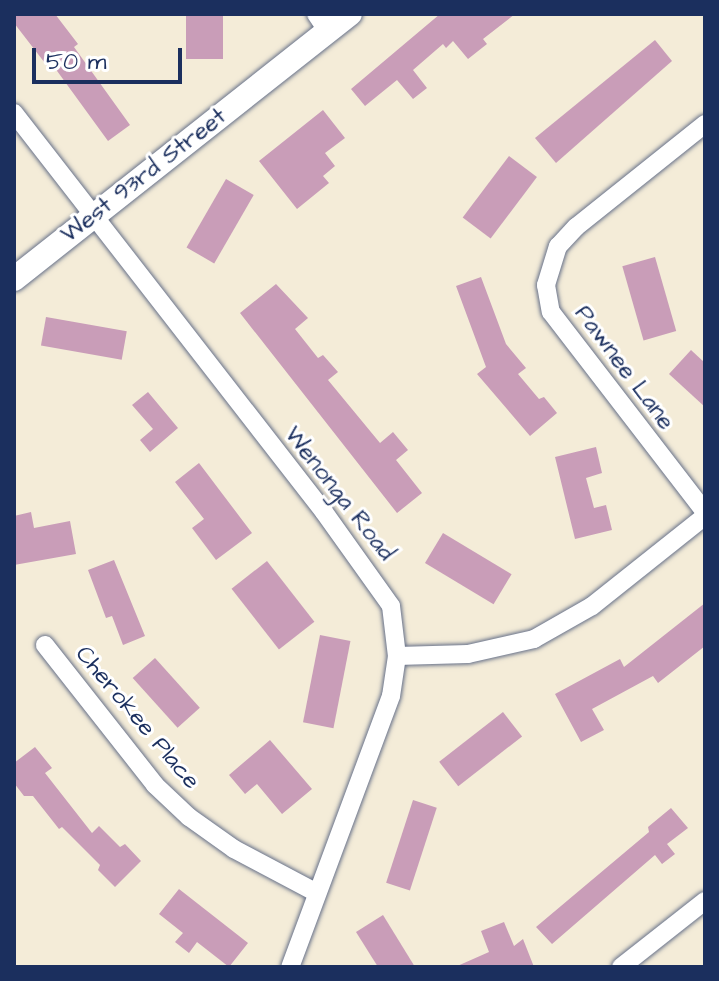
<!DOCTYPE html>
<style>
body{margin:0}
#map{position:relative;width:719px;height:981px;overflow:hidden;background:#f4ecd8;font-family:"Architects Daughter",sans-serif}
div>[style]{position:absolute}
.building>*{inset:0;background:#c99db8;transform-origin:0 0}
.roads{filter:drop-shadow(0 0 2px #677189) drop-shadow(0 0 2px #677189)}
.minor>*{height:18px;margin:-9px;padding:0 9px;transform-origin:9px;border-radius:9px;background:#fff}
.tertiary>*{height:24px;margin:-12px;padding:0 12px;transform-origin:12px;border-radius:12px;background:#fff}
span{translate:-50% -50%;white-space:nowrap;text-align:center;line-height:1.15;-webkit-text-stroke:6px #fff;paint-order:stroke}
.street-label{font-size:24px;color:#1b2f5e}
.frame{position:absolute;inset:0;border:16px solid #1b2f5e;pointer-events:none}
.scale{position:absolute;left:32px;top:48px;width:150px;height:36px;box-sizing:border-box;border:4px solid #1b2f5e;border-top:0;padding-left:10px;font-size:24px;line-height:28px;white-space:nowrap;color:#1b2f5e;-webkit-text-stroke:6px #fff;paint-order:stroke}
</style>
<div id="map">
<div class="building">
<i style="clip-path:polygon(14px 14px,55px 14px,78px 44px,74px 47px,130px 125px,108px 141px,52px 64px,48px 67px,14px 23px)"></i>
<i style="left:186px;top:14px;width:37px;height:45px"></i>
<i style="clip-path:polygon(440px 14px,515px 14px,483px 39px,487px 44px,468px 59px,453px 41px,446px 48px,443px 44px,413px 70px,427px 88px,413px 99px,397px 80px,365px 106px,351px 89px)"></i>
<i style="clip-path:polygon(655px 40px,672px 61px,556px 163px,535px 138px)"></i>
<i style="clip-path:polygon(323px 110px,345px 138px,325px 153px,335px 166px,323px 176px,329px 183px,297px 209px,259px 161px)"></i>
<i style="left:509px;top:156px;width:35px;height:77px;rotate:37deg"></i>
<i style="left:226px;top:179px;width:32px;height:79px;rotate:30deg"></i>
<i style="left:655px;top:257px;width:77px;height:34px;rotate:74deg"></i>
<i style="clip-path:polygon(481px 277px,506px 344px,526px 368px,518px 374px,539px 399px,544px 397px,557px 413px,530px 436px,477px 374px,486px 367px,456px 286px)"></i>
<i style="clip-path:polygon(276px 284px,308px 318px,295px 329px,318px 358px,323px 355px,338px 372px,328px 380px,380px 443px,393px 432px,408px 450px,396px 460px,422px 493px,397px 513px,240px 313px)"></i>
<i style="left:46px;top:317px;width:82px;height:29px;rotate:10deg"></i>
<i style="clip-path:polygon(691px 350px,705px 363px,705px 407px,669px 374px)"></i>
<i style="clip-path:polygon(148px 392px,178px 428px,150px 452px,140px 440px,153px 429px,132px 405px)"></i>
<i style="clip-path:polygon(596px 447px,602px 473px,586px 478px,594px 508px,606px 505px,612px 530px,575px 539px,555px 457px)"></i>
<i style="clip-path:polygon(199px 463px,252px 533px,216px 560px,192px 528px,204px 519px,175px 482px)"></i>
<i style="clip-path:polygon(31px 512px,34px 528px,70px 521px,76px 554px,14px 565px,14px 516px)"></i>
<i style="left:443px;top:533px;width:80px;height:35px;rotate:31deg"></i>
<i style="clip-path:polygon(114px 560px,145px 636px,123px 645px,112px 616px,106px 618px,88px 570px)"></i>
<i style="left:267px;top:561px;width:77px;height:45px;rotate:52deg"></i>
<i style="clip-path:polygon(705px 603px,705px 646px,658px 683px,653px 676px,592px 709px,604px 730px,581px 742px,555px 694px,620px 659px,624px 667px)"></i>
<i style="left:320px;top:635px;width:31px;height:89px;rotate:11deg"></i>
<i style="left:155px;top:658px;width:67px;height:30px;rotate:48deg"></i>
<i style="left:503px;top:712px;width:31px;height:81px;rotate:52deg"></i>
<i style="clip-path:polygon(270px 740px,312px 789px,282px 814px,257px 784px,245px 794px,229px 775px)"></i>
<i style="clip-path:polygon(35px 747px,52px 768px,45px 773px,92px 833px,99px 826px,120px 847px,125px 844px,141px 861px,115px 887px,98px 870px,100px 865px,62px 827px,59px 829px,33px 796px,24px 796px,14px 783px,14px 763px)"></i>
<i style="left:413px;top:800px;width:25px;height:87px;rotate:18deg"></i>
<i style="clip-path:polygon(671px 808px,688px 828px,667px 844px,675px 854px,662px 864px,655px 855px,552px 944px,536px 927px,649px 832px,648px 827px)"></i>
<i style="clip-path:polygon(179px 889px,248px 943px,229px 967px,197px 942px,189px 953px,175px 942px,183px 933px,159px 914px)"></i>
<i style="clip-path:polygon(383px 915px,415px 967px,378px 967px,356px 932px)"></i>
<i style="clip-path:polygon(504px 922px,514px 946px,523px 939px,534px 967px,455px 967px,489px 952px,481px 931px)"></i>
</div>
<div class="roads">
<div class="minor">
<i style="left:316px;top:14px;width:22px;rotate:56deg"></i>
<i style="left:14px;top:113px;width:505px;rotate:52.15deg"></i>
<i style="left:324px;top:512px;width:115px;rotate:54.5deg"></i>
<i style="left:391px;top:606px;width:50px;rotate:83.2deg"></i>
<i style="left:397px;top:656px;width:40px;rotate:98.5deg"></i>
<i style="left:391px;top:696px;width:289px;rotate:110.4deg"></i>
<i style="left:705px;top:124px;width:165px;rotate:141.4deg"></i>
<i style="left:576px;top:227px;width:26px;rotate:133deg"></i>
<i style="left:558px;top:246px;width:41px;rotate:107.1deg"></i>
<i style="left:546px;top:285px;width:27px;rotate:80deg"></i>
<i style="left:551px;top:312px;width:252px;rotate:52.4deg"></i>
<i style="left:45px;top:645px;width:178px;rotate:51.8deg"></i>
<i style="left:155px;top:785px;width:47px;rotate:43.3deg"></i>
<i style="left:189px;top:817px;width:55px;rotate:35.4deg"></i>
<i style="left:234px;top:849px;width:94px;rotate:27.9deg"></i>
<i style="left:397px;top:656px;width:71px;rotate:-1.6deg"></i>
<i style="left:468px;top:654px;width:68px;rotate:-12.8deg"></i>
<i style="left:534px;top:639px;width:67px;rotate:-29.6deg"></i>
<i style="left:592px;top:606px;width:144px;rotate:-38.5deg"></i>
<i style="left:621px;top:967px;width:107px;rotate:-38.2deg"></i>
</div>
<div class="tertiary">
<i style="left:14px;top:279px;width:428px;rotate:-38.3deg"></i>
</div>
</div>
<div class="street-label">
<span style="left:144px;top:176px;rotate:-38deg">West 93rd Street</span>
<span style="left:624px;top:368px;rotate:53deg">Pawnee Lane</span>
<span style="left:339px;top:494px;rotate:52deg">Wenonga Road</span>
<span style="left:137px;top:718px;rotate:50deg">Cherokee Place</span>
</div>
<div class="frame"></div>
<div class="scale">50 m</div>
</div>
